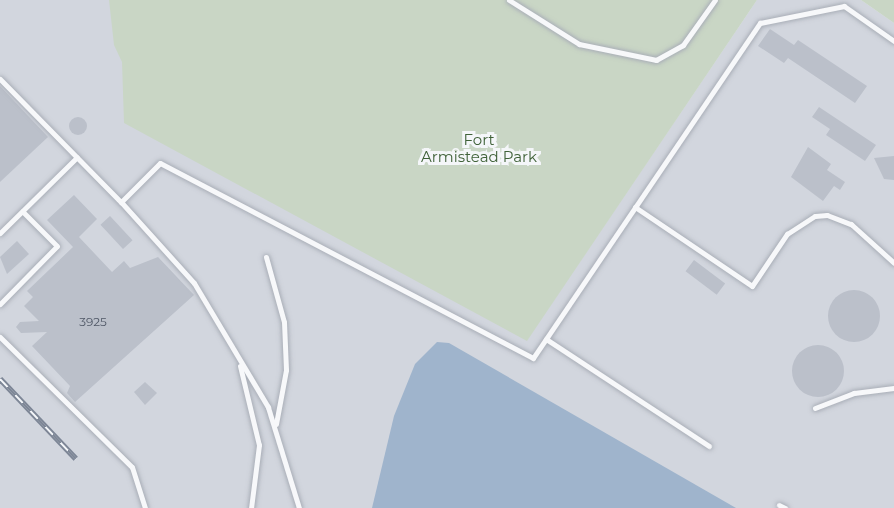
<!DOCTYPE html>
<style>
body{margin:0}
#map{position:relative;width:894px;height:508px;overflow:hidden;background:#e4e7ec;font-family:Montserrat,sans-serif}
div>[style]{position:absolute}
.built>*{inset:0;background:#d2d6de}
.green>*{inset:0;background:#c9d6c5}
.water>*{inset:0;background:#9fb4cc}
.building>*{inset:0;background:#bbc0ca;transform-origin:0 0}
.round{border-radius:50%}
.roads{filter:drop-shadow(0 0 2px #a9aeb7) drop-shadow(0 0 2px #a9aeb7)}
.lane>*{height:5px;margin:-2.5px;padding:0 2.5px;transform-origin:2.5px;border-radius:2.5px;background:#f7f8fa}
.rail>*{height:6px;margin-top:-3px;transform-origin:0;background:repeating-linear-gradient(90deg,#f4f6f9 0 11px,#7d8696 0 22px);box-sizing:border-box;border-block:2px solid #7d8696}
span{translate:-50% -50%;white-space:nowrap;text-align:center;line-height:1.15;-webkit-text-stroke:6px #f4f6f9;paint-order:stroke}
.number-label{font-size:12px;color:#4f5766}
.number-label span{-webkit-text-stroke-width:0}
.park-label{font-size:15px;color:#3f6138}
</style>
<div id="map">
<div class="built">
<i style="clip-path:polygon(0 0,120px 0,527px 340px,757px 0,861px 0,894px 23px,894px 508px,0 508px)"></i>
</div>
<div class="green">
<i style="clip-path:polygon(109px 0,757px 0,527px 341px,124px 123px,122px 62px,114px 45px)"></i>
<i style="clip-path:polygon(861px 0,894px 0,894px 23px)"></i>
</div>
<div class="water">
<i style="clip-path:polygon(437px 342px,449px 343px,736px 508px,372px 508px,394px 416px,415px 364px)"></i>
</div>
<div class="building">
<i style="clip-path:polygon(770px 29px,794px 45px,798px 40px,867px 86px,855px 103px,788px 58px,784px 63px,758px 46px)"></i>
<i style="clip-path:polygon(0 86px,48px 137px,0 182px)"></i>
<i style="clip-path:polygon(819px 107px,876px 145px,865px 161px,826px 135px,830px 129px,812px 117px)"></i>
<i class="round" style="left:69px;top:117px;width:18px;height:18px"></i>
<i style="clip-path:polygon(808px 147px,831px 164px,827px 170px,845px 182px,840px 190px,834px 186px,823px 201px,791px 177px)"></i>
<i style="clip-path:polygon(894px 156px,894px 180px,884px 179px,874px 158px)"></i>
<i style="clip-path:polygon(74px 195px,97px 219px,79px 237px,112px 272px,124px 261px,130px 268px,158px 257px,194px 295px,75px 402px,67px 393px,70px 386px,32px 346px,47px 332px,21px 333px,16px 327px,20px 322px,39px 321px,24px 306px,33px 297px,27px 291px,73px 247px,47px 220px)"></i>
<i style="left:110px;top:216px;width:33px;height:13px;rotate:47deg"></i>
<i style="clip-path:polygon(17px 241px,29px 254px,7px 274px,0 257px)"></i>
<i style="left:694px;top:260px;width:39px;height:14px;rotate:37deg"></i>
<i class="round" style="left:828px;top:290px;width:52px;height:52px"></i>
<i class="round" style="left:792px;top:345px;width:52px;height:52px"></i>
<i style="clip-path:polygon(145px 382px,157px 393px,145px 405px,134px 392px)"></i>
</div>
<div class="roads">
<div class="lane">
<i style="left:509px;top:0;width:83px;rotate:32.2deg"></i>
<i style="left:579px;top:44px;width:79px;rotate:11.7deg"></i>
<i style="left:656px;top:60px;width:31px;rotate:-29deg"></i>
<i style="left:683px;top:45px;width:55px;rotate:-54.6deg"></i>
<i style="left:0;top:79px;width:173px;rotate:45.5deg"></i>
<i style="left:635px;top:207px;width:141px;rotate:34deg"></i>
<i style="left:752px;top:286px;width:63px;rotate:-56.1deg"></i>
<i style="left:787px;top:234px;width:33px;rotate:-33deg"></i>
<i style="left:815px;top:216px;width:12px;rotate:-5deg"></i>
<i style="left:827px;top:215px;width:26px;rotate:21deg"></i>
<i style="left:851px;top:224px;width:58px;rotate:42.2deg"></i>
<i style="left:0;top:233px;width:108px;rotate:-44.6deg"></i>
<i style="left:266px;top:257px;width:67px;rotate:74.5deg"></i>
<i style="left:284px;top:322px;width:48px;rotate:87.6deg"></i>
<i style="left:286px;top:370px;width:55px;rotate:100.5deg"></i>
<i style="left:0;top:304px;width:81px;rotate:-45.5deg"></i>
<i style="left:57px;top:246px;width:49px;rotate:-135deg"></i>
<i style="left:0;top:337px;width:185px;rotate:44.6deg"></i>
<i style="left:132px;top:467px;width:43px;rotate:72.4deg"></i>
<i style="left:546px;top:339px;width:195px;rotate:33.3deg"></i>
<i style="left:240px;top:366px;width:81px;rotate:76.5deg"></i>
<i style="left:259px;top:445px;width:64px;rotate:97.2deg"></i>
<i style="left:815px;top:408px;width:42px;rotate:-21deg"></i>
<i style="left:854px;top:393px;width:40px;rotate:-7.1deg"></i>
<i style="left:779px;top:505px;width:7px;rotate:27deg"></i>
<i style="left:299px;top:508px;width:106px;rotate:-107.1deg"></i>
<i style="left:268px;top:407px;width:144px;rotate:-120.8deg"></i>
<i style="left:194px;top:283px;width:109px;rotate:-132deg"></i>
<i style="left:121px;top:202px;width:55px;rotate:-45deg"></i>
<i style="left:160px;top:163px;width:421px;rotate:27.6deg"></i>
<i style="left:533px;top:358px;width:405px;rotate:-55.9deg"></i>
<i style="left:760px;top:23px;width:86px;rotate:-11.4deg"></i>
<i style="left:844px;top:6px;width:61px;rotate:35deg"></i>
</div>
</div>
<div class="rail">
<i style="left:0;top:379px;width:110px;rotate:46.5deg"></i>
</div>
<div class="number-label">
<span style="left:93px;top:322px">3925</span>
</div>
<div class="park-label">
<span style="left:479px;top:148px">Fort<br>Armistead Park</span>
</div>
</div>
